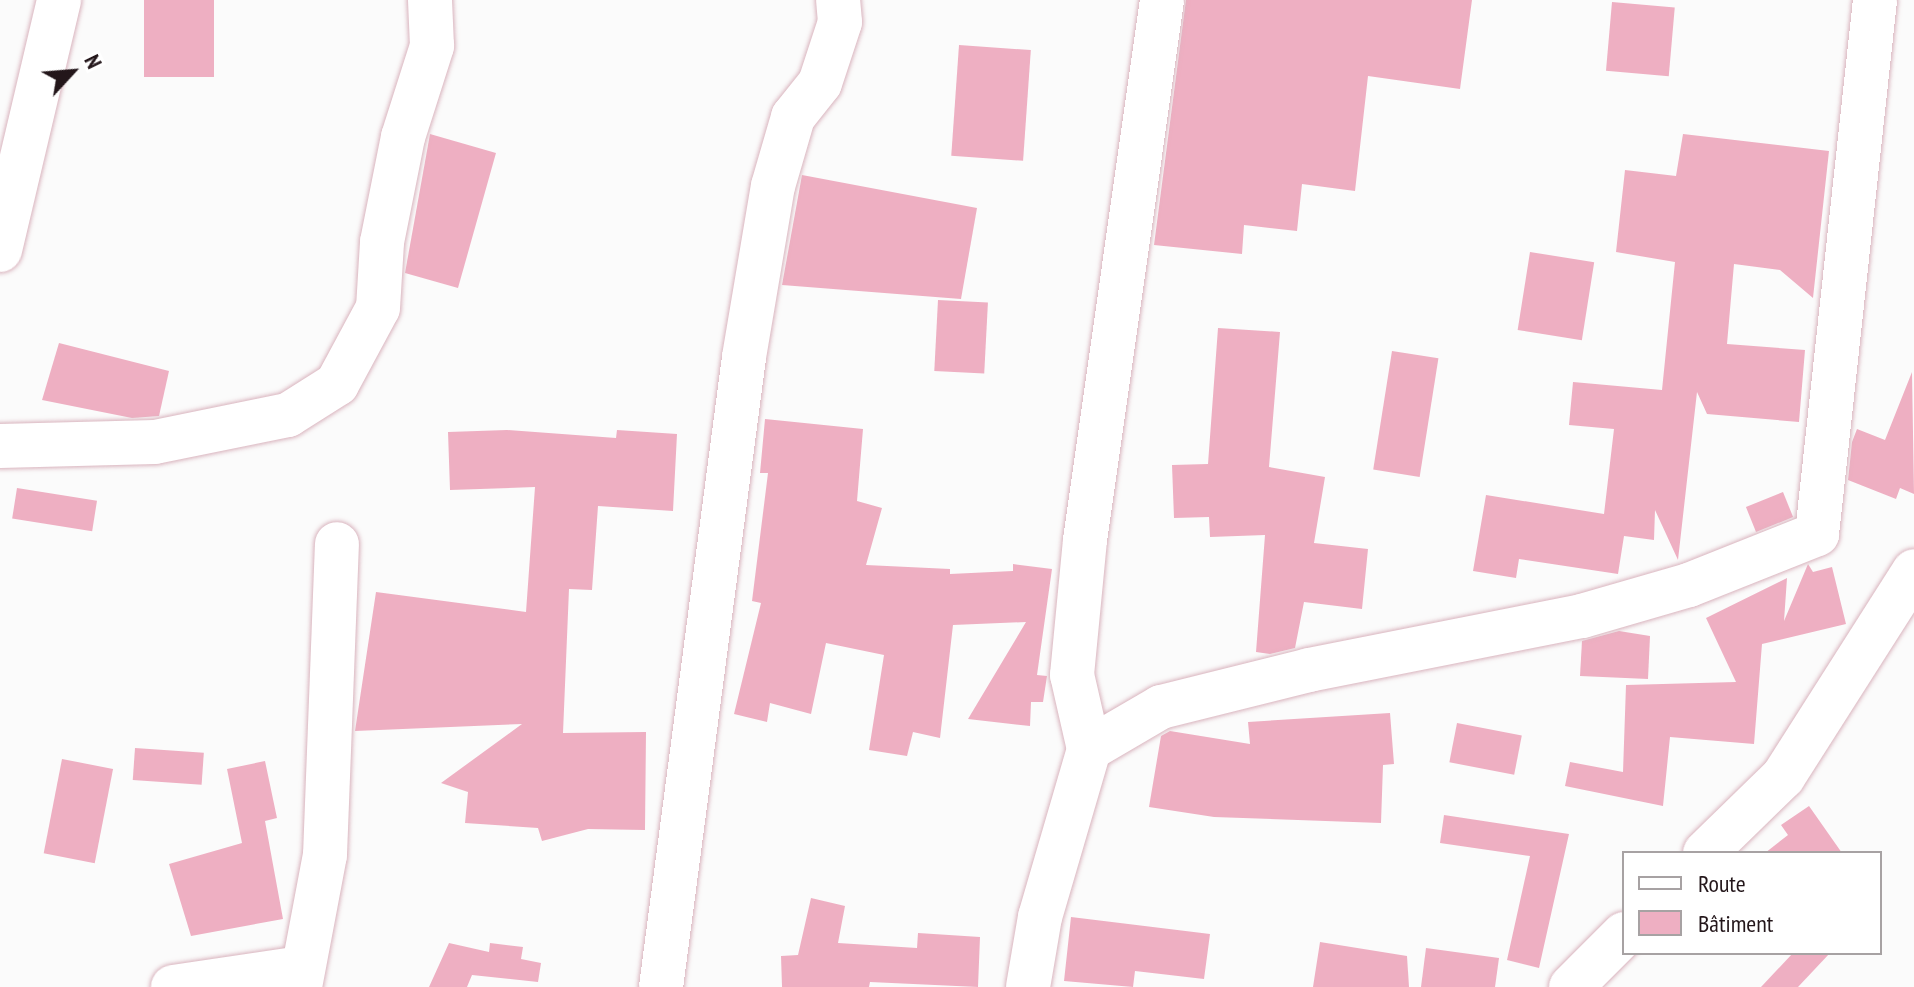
<!DOCTYPE html>
<meta charset="utf-8">
<style>
body{margin:0}
#map{position:relative;width:1914px;height:987px;overflow:hidden;background:#fbfbfb;font-family:"PT Sans Narrow",sans-serif}
div>[style]{position:absolute}
.building>*{inset:0;background:#eeafc2;transform-origin:0 0}
.roads{filter:drop-shadow(0 0 2px #d9b4be) drop-shadow(0 0 2px #d9b4be)}
.minor>*{height:44px;margin:-22px;padding:0 22px;transform-origin:22px;border-radius:22px;background:#fff}
span{translate:-50% -50%;white-space:nowrap;text-align:center;line-height:1.15;-webkit-text-stroke:8px #fff;paint-order:stroke}
.legend{position:absolute;left:1622px;top:851px;width:260px;height:104px;box-sizing:border-box;background:#fff;border:2px solid #a7a2a3;margin:0;padding:10px 14px;list-style:none;font-size:24px;color:#23161a}
.legend li{display:flex;align-items:center;gap:16px;height:40px}
.legend b{width:40px;border:2px solid #a7a2a3}
.north{position:absolute;left:32px;top:32px;width:80px;height:80px;-webkit-text-stroke:6px #fff;paint-order:stroke;rotate:64deg;font-size:22px;font-weight:700;line-height:32px;text-align:center;color:#23161a}
.north::after{content:'';display:block;margin:auto;width:28px;height:36px;background:#23161a;clip-path:polygon(50% 0,100% 100%,50% 72%,0 100%)}
</style>
<div id="map">
<div class="building">
<i style="left:144px;top:0;width:70px;height:77px"></i>
<i style="clip-path:polygon(1186px 0,1472px 0,1460px 89px,1368px 76px,1355px 191px,1302px 184px,1297px 231px,1244px 225px,1242px 254px,1154px 245px)"></i>
<i style="left:1612px;top:2px;width:63px;height:69px;rotate:5deg"></i>
<i style="left:959px;top:45px;width:72px;height:111px;rotate:4deg"></i>
<i style="clip-path:polygon(430px 134px,496px 153px,458px 288px,405px 273px)"></i>
<i style="clip-path:polygon(1683px 134px,1829px 151px,1813px 298px,1780px 270px,1734px 264px,1727px 344px,1805px 350px,1799px 422px,1707px 414px,1697px 392px,1678px 560px,1655px 510px,1654px 540px,1624px 536px,1618px 574px,1519px 559px,1516px 578px,1473px 571px,1486px 495px,1604px 514px,1614px 429px,1569px 425px,1573px 382px,1662px 390px,1675px 262px,1616px 252px,1625px 170px,1676px 176px)"></i>
<i style="clip-path:polygon(802px 175px,977px 208px,961px 299px,782px 285px)"></i>
<i style="left:1530px;top:252px;width:65px;height:79px;rotate:9deg"></i>
<i style="left:938px;top:300px;width:50px;height:71px;rotate:3deg"></i>
<i style="clip-path:polygon(1218px 328px,1280px 332px,1269px 467px,1325px 477px,1314px 543px,1368px 549px,1362px 609px,1304px 602px,1295px 648px,1270px 654px,1256px 652px,1265px 535px,1210px 537px,1209px 517px,1174px 518px,1172px 465px,1208px 464px)"></i>
<i style="clip-path:polygon(59px 343px,169px 371px,159px 416px,132px 418px,42px 400px)"></i>
<i style="left:1392px;top:351px;width:47px;height:120px;rotate:9deg"></i>
<i style="clip-path:polygon(1912px 372px,1914px 494px,1900px 488px,1896px 499px,1848px 480px,1852px 442px,1857px 429px,1885px 440px)"></i>
<i style="clip-path:polygon(765px 419px,863px 429px,857px 501px,882px 508px,866px 565px,950px 569px,950px 574px,1013px 571px,1013px 564px,1052px 569px,1037px 675px,1047px 676px,1043px 702px,1031px 702px,1030px 726px,968px 719px,1026px 622px,953px 625px,940px 738px,913px 732px,907px 756px,869px 750px,884px 655px,826px 643px,811px 714px,770px 703px,767px 722px,734px 714px,761px 603px,752px 601px,768px 473px,760px 473px)"></i>
<i style="clip-path:polygon(507px 430px,616px 438px,617px 430px,677px 434px,673px 511px,598px 506px,592px 590px,569px 589px,563px 733px,646px 732px,645px 830px,588px 829px,542px 841px,538px 828px,465px 823px,468px 792px,441px 783px,522px 724px,355px 731px,376px 592px,526px 612px,535px 487px,450px 490px,448px 432px)"></i>
<i style="left:17px;top:488px;width:81px;height:31px;rotate:9deg"></i>
<i style="left:1783px;top:492px;width:27px;height:40px;rotate:68deg"></i>
<i style="clip-path:polygon(1808px 564px,1813px 572px,1832px 567px,1846px 624px,1762px 644px,1754px 744px,1670px 737px,1663px 806px,1565px 786px,1570px 762px,1623px 772px,1626px 685px,1736px 682px,1706px 618px,1787px 578px,1784px 621px)"></i>
<i style="clip-path:polygon(1619px 631px,1650px 636px,1648px 679px,1580px 676px,1582px 641px)"></i>
<i style="clip-path:polygon(1390px 713px,1394px 764px,1383px 765px,1381px 823px,1214px 817px,1149px 807px,1161px 736px,1170px 731px,1250px 744px,1248px 722px)"></i>
<i style="left:1457px;top:723px;width:66px;height:40px;rotate:11deg"></i>
<i style="left:135px;top:748px;width:69px;height:32px;rotate:4deg"></i>
<i style="left:62px;top:759px;width:52px;height:96px;rotate:11deg"></i>
<i style="clip-path:polygon(265px 761px,277px 818px,265px 821px,283px 919px,191px 936px,169px 864px,242px 843px,227px 769px)"></i>
<i style="clip-path:polygon(1809px 806px,1842px 853px,1765px 853px,1788px 835px,1781px 825px)"></i>
<i style="clip-path:polygon(1444px 815px,1569px 834px,1539px 968px,1507px 960px,1530px 856px,1440px 843px)"></i>
<i style="clip-path:polygon(811px 898px,845px 906px,838px 943px,917px 948px,918px 933px,980px 937px,978px 987px,870px 982px,869px 987px,782px 987px,781px 956px,798px 955px)"></i>
<i style="clip-path:polygon(1071px 917px,1210px 934px,1204px 979px,1135px 971px,1133px 987px,1064px 981px)"></i>
<i style="clip-path:polygon(1320px 942px,1407px 956px,1409px 987px,1313px 987px)"></i>
<i style="clip-path:polygon(449px 943px,489px 952px,490px 943px,523px 947px,521px 959px,541px 963px,538px 982px,472px 975px,467px 987px,429px 987px)"></i>
<i style="clip-path:polygon(1426px 948px,1499px 958px,1495px 987px,1421px 987px)"></i>
<i style="clip-path:polygon(1793px 953px,1830px 953px,1798px 987px,1761px 987px)"></i>
</div>
<div class="roads">
<div class="minor">
<i style="left:0;top:250px;width:257px;rotate:-76.7deg"></i>
<i style="left:0;top:446px;width:155px;rotate:-1.5deg"></i>
<i style="left:155px;top:442px;width:136px;rotate:-11.5deg"></i>
<i style="left:288px;top:415px;width:58px;rotate:-32.3deg"></i>
<i style="left:337px;top:384px;width:86px;rotate:-61.7deg"></i>
<i style="left:378px;top:308px;width:66px;rotate:-86.5deg"></i>
<i style="left:382px;top:242px;width:107px;rotate:-78.7deg"></i>
<i style="left:403px;top:137px;width:96px;rotate:-72.3deg"></i>
<i style="left:432px;top:46px;width:46px;rotate:-92.5deg"></i>
<i style="left:1089px;top:749px;width:83px;rotate:-30.3deg"></i>
<i style="left:1161px;top:707px;width:153px;rotate:-14deg"></i>
<i style="left:1309px;top:670px;width:278px;rotate:-11.2deg"></i>
<i style="left:1582px;top:616px;width:111px;rotate:-16.2deg"></i>
<i style="left:1689px;top:585px;width:138px;rotate:-21.7deg"></i>
<i style="left:1817px;top:534px;width:537px;rotate:-83.8deg"></i>
<i style="left:1705px;top:853px;width:109px;rotate:-44.3deg"></i>
<i style="left:1783px;top:777px;width:244px;rotate:-57.5deg"></i>
<i style="left:173px;top:987px;width:130px;rotate:-8.4deg"></i>
<i style="left:300px;top:987px;width:134px;rotate:-79.3deg"></i>
<i style="left:325px;top:855px;width:311px;rotate:-87.8deg"></i>
<i style="left:661px;top:987px;width:635px;rotate:-82.49deg"></i>
<i style="left:744px;top:357px;width:173px;rotate:-80.4deg"></i>
<i style="left:773px;top:186px;width:72px;rotate:-73.8deg"></i>
<i style="left:793px;top:117px;width:43px;rotate:-51.5deg"></i>
<i style="left:820px;top:83px;width:64px;rotate:-71.8deg"></i>
<i style="left:840px;top:22px;width:22px;rotate:-95deg"></i>
<i style="left:1028px;top:987px;width:71px;rotate:-80.3deg"></i>
<i style="left:1040px;top:917px;width:175px;rotate:-73.7deg"></i>
<i style="left:1089px;top:749px;width:76px;rotate:-102.9deg"></i>
<i style="left:1072px;top:675px;width:136px;rotate:-84.5deg"></i>
<i style="left:1085px;top:540px;width:545px;rotate:-81.88deg"></i>
<i style="left:1571px;top:987px;width:75px;rotate:-45deg"></i>
</div>
</div>
<ul class="legend">
<li><b style="height:10px;background:#fff"></b>Route</li>
<li><b style="height:22px;background:#eeafc2"></b>Bâtiment</li>
</ul>
<div class="north">N</div>
</div>
